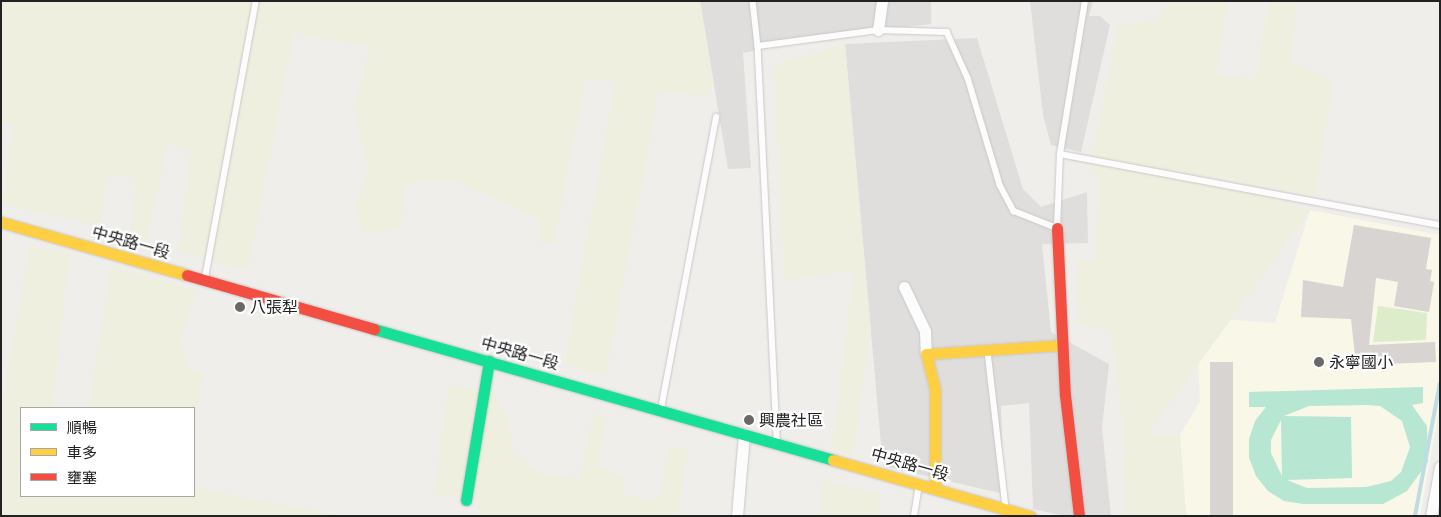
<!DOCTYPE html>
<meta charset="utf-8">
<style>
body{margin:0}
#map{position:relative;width:1441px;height:517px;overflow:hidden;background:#f0eeeb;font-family:Lato,"Noto Sans TC",sans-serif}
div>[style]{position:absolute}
.residential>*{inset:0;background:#dfdedc}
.education>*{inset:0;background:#f8f7e8}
.farmland>*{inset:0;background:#efefdf}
.grass>*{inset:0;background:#ddeccb}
.pitch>*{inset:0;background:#b7e6d2}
.stream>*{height:4px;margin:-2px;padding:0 2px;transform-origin:2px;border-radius:2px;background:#bfdbe3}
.building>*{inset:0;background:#d7d4d2;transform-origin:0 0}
.roads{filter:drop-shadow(0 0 1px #c9c8c7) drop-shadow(0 0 1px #c9c8c7)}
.lane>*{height:5.5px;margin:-2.75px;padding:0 2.75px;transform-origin:2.75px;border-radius:2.75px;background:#fdfcfc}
.street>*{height:11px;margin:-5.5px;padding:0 5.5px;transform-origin:5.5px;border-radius:5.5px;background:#fdfcfc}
.fast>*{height:11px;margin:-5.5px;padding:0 5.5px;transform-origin:5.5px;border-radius:5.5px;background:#16e098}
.slow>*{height:11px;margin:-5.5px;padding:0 5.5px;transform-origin:5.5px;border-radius:5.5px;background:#ffcf43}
.jam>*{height:11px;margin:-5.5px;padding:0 5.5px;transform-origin:5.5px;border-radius:5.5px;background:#f24e42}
.dots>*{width:14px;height:14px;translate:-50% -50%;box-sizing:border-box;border:2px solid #fff;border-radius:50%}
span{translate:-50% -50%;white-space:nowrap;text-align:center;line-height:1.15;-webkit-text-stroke:4.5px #fff;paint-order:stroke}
.street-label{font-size:16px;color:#222}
.poi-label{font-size:16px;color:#222}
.left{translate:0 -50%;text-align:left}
.frame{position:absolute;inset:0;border:2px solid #222;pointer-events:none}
.legend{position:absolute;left:20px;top:407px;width:175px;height:90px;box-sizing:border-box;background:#fff;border:1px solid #a7a7a7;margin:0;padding:6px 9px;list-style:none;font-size:15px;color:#222}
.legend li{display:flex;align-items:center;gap:10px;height:25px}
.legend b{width:25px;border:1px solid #a7a7a7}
</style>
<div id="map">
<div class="residential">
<i style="clip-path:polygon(700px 1px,931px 1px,931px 24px,832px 35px,743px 53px,751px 168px,728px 169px)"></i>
<i style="clip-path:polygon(1030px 1px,1093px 1px,1089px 16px,1100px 16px,1110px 25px,1081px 152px,1051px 145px,1043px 115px)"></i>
<i style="clip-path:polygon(977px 38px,1023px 189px,1041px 207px,1087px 192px,1088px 243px,1042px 244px,1051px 332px,1109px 364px,1102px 427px,1111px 516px,1064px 516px,1033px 509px,1029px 403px,1001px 406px,1004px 494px,883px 466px,845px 44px)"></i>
</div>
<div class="education">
<i style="clip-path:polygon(1310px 210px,1440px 235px,1440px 405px,1420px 516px,1186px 516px,1180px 435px,1200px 401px,1196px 317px,1275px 323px)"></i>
</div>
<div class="farmland">
<i style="clip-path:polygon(1px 1px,700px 1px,714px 85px,707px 96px,659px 91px,606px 376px,564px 364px,615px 83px,586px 77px,554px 243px,539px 243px,538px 217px,455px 181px,406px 182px,400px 228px,363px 233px,356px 207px,368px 167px,353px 110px,370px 46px,294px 33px,248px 270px,178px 252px,191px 148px,168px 144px,147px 242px,130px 237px,136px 179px,107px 175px,101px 226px,2px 204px,13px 123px,1px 122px)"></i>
<i style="clip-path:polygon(1170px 1px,1229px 1px,1216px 74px,1256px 79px,1269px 1px,1297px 1px,1291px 61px,1333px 82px,1315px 196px,1203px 175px,1310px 210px,1148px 434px,1180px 435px,1186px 516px,1125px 516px,1122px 418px,1111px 332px,1078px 323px,1078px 260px,1097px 262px,1098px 175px,1090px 171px,1117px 26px,1155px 21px)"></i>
<i style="clip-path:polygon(845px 44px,871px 331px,853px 456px,832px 449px,854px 269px,784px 281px,774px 65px)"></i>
<i style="clip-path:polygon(29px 245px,70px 253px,52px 408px,21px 408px,21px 496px,194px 496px,194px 488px,344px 516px,1px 516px,1px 410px)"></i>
<i style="clip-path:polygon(111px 266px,196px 291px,181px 341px,189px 371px,204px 374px,194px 428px,194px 408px,88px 408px)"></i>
<i style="clip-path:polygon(449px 384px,495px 393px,509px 421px,514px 455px,540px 473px,580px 479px,593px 413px,607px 416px,597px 466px,627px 478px,623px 495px,658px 501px,668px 445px,688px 449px,677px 516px,481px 516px,474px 498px,433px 496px)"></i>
<i style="clip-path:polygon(822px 480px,880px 494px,878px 516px,821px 516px)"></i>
</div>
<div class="grass">
<i style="clip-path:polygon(1378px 306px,1427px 313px,1426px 340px,1373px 342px)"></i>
</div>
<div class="pitch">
<i style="clip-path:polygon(evenodd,1423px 387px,1423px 403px,1412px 405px,1427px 426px,1428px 462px,1407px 491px,1383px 504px,1303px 504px,1284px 501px,1268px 491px,1256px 476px,1249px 458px,1249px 439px,1255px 421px,1266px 407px,1249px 407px,1249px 392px,1423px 387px,1367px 405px,1380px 406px,1402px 421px,1410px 447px,1401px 472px,1391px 481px,1366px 487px,1307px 488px,1287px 480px,1352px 478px,1351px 417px,1284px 416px,1309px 406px,1367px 405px,1423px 387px,1281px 420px,1282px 476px,1271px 453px,1271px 440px,1281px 420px)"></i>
</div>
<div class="stream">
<i style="left:1415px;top:516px;width:135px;rotate:-79.4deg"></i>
</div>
<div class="building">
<i style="clip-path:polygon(1354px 225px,1431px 238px,1426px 269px,1432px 270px,1430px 281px,1434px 282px,1429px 312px,1394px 306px,1398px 282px,1376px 278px,1369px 345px,1435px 342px,1436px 362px,1356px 365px,1351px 319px,1301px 317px,1303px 280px,1343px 287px)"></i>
<i style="left:1210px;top:362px;width:23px;height:154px"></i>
</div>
<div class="roads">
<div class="lane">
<i style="left:753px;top:1px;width:45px;rotate:83.7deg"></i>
<i style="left:758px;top:46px;width:395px;rotate:87.2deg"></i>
<i style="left:758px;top:46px;width:121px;rotate:-7.6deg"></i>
<i style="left:878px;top:30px;width:69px;rotate:1.7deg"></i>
<i style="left:947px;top:32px;width:51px;rotate:65.5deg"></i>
<i style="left:968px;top:78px;width:112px;rotate:73.3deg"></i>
<i style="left:1000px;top:185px;width:30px;rotate:62deg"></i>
<i style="left:1014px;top:211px;width:46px;rotate:21.6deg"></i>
<i style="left:1057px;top:228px;width:74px;rotate:-87.7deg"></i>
<i style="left:1060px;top:154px;width:155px;rotate:-80.7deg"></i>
<i style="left:1060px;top:154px;width:387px;rotate:10.6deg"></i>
<i style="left:205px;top:278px;width:282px;rotate:-79.6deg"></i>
<i style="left:988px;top:352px;width:156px;rotate:83.4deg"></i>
<i style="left:661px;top:409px;width:297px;rotate:-79.3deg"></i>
<i style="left:914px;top:516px;width:30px;rotate:-81deg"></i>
</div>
<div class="street">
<i style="left:878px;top:30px;width:29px;rotate:-82deg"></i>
<i style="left:904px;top:287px;width:49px;rotate:64.5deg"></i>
<i style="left:925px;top:331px;width:23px;rotate:88deg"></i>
<i style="left:737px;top:516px;width:82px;rotate:-85.1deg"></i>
<i style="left:1431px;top:516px;width:50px;rotate:-79.6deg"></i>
</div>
<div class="fast">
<i style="left:374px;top:329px;width:477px;rotate:15.9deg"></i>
<i style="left:466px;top:500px;width:141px;rotate:-80.6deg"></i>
</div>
<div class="slow">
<i style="left:1px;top:222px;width:193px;rotate:15.9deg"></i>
<i style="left:833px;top:460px;width:205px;rotate:15.9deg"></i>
<i style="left:935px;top:488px;width:99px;rotate:-90deg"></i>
<i style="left:935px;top:389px;width:36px;rotate:-104deg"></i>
<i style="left:926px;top:354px;width:136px;rotate:-3.8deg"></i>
</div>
<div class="jam">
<i style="left:1057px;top:228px;width:167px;rotate:87.3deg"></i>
<i style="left:1065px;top:395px;width:122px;rotate:83.4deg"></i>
<i style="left:187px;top:275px;width:195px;rotate:16.1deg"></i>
</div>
</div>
<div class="dots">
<i style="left:240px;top:307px;background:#6a6968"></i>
<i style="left:1319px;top:362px;background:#6a6968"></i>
<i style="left:749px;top:420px;background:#6a6968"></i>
</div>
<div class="street-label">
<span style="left:131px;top:242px;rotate:16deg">中央路一段</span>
<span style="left:520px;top:353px;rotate:16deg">中央路一段</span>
<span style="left:910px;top:464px;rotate:16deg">中央路一段</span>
</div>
<div class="poi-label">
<span class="left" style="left:250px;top:307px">八張犁</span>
<span class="left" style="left:1329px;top:362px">永寧國小</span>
<span class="left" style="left:759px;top:420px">興農社區</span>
</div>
<div class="frame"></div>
<ul class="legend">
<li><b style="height:6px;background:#16e098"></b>順暢</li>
<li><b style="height:6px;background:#ffcf43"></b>車多</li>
<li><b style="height:6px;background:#f24e42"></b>壅塞</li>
</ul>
</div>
